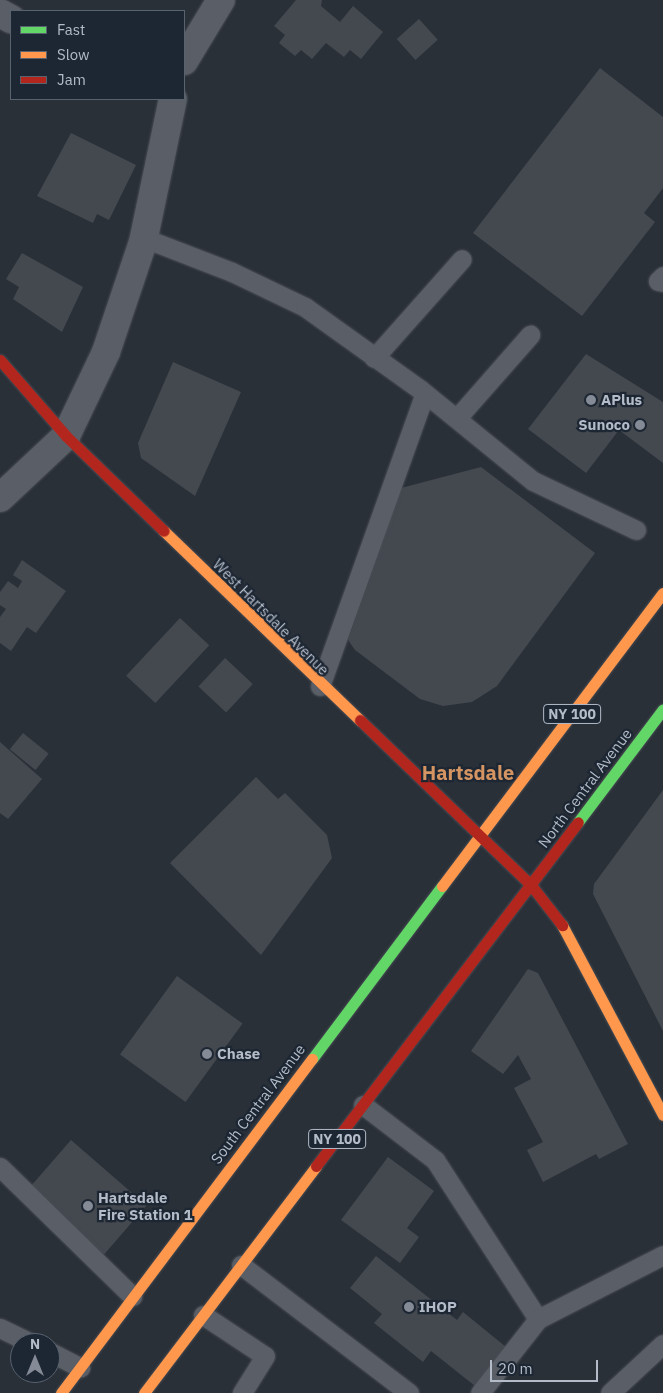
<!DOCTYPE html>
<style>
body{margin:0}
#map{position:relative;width:663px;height:1393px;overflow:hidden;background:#2a3038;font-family:"IBM Plex Sans",sans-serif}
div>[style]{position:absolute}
.building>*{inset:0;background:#444950;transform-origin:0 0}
.roads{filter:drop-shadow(0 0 1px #484c53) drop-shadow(0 0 1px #484c53)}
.lane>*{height:19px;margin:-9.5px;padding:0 9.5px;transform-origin:9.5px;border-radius:9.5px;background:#5a5e66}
.street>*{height:28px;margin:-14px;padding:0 14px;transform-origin:14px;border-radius:14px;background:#5a5e66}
.fast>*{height:11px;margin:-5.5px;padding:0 5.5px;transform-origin:5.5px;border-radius:5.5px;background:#63d668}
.slow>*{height:11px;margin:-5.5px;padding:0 5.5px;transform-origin:5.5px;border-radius:5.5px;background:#ff974d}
.jam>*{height:11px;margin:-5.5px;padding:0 5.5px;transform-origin:5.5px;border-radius:5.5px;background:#b3261e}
.dots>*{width:14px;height:14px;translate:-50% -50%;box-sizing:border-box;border:2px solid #1d2633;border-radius:50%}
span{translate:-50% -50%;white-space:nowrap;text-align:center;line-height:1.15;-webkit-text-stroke:4.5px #1d2633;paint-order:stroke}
.shield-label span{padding:1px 4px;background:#1d2633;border:1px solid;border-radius:4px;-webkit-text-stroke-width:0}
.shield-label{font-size:14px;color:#b4bcc9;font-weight:700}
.poi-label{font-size:15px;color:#b4bcc9;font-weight:700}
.left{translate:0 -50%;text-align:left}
.right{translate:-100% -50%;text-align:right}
.street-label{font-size:15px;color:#b4bcc9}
.district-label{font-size:20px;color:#d59563;font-weight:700}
.legend{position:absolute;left:10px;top:10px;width:175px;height:90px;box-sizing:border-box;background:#1d2633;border:1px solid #59626f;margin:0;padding:6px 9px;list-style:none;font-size:15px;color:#b4bcc9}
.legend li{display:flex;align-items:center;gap:10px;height:25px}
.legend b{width:25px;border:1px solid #59626f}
.north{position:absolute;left:10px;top:1333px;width:50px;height:50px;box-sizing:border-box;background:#1d2633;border:1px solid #59626f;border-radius:50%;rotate:0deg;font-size:14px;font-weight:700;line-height:20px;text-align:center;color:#b4bcc9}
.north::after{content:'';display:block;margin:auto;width:18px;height:22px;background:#848b96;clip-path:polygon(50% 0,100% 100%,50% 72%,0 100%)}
.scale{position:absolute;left:490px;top:1360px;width:108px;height:22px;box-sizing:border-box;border:2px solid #b4bcc9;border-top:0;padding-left:6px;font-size:15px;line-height:18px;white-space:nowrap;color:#b4bcc9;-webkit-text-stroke:4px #1d2633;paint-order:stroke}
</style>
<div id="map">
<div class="building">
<i style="clip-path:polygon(296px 0,322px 0,321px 6px,340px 22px,353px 6px,383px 32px,361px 59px,350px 50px,344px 57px,326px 43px,312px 59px,301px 50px,295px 56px,279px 43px,285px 35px,274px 26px)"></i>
<i style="left:419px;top:19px;width:28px;height:30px;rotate:48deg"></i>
<i style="clip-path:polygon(600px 68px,663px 117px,663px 188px,644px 213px,655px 222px,582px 316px,473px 233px)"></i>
<i style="clip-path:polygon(71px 133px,136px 165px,109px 220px,97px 214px,93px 223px,37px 196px)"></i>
<i style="clip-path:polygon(22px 253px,83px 287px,62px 332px,13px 299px,19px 287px,6px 279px)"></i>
<i style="clip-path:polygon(586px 354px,663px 402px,663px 463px,619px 430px,586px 473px,528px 429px)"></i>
<i style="clip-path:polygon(173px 362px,241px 392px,195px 496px,141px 458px,138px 443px)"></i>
<i style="clip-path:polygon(481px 467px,595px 553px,497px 686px,472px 702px,443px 706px,420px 699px,355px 650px,348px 640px,401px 488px)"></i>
<i style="clip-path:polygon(22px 560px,66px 591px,36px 633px,27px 627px,11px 651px,0 643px,0 617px,6px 609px,0 605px,0 592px,8px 581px,18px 588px,22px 581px,13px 575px)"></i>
<i style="left:180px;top:618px;width:40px;height:79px;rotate:43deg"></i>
<i style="left:225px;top:658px;width:38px;height:39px;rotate:43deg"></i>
<i style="left:23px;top:733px;width:33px;height:21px;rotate:39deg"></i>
<i style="clip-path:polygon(0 742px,42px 779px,8px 819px,0 813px)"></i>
<i style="clip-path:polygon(256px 777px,278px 799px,285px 793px,327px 835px,332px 858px,261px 955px,170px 863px)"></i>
<i style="clip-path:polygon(663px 790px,663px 1031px,593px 894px,594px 884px)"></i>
<i style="clip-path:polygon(528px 969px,538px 973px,628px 1144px,599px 1159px,596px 1154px,543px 1182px,527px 1150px,543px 1142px,514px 1088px,531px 1079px,518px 1055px,503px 1074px,471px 1051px)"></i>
<i style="left:177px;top:976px;width:81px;height:97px;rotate:36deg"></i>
<i style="left:71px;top:1140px;width:100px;height:65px;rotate:41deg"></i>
<i style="clip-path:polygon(388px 1157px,434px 1191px,407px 1228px,419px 1237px,400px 1263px,341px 1220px)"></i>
<i style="clip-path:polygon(376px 1256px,457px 1320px,463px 1312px,506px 1347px,475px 1386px,431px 1351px,423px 1362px,374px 1323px,382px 1314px,350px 1288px)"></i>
</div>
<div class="roads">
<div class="lane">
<i style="left:144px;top:238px;width:94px;rotate:21.1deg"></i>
<i style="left:232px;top:272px;width:81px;rotate:25.6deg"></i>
<i style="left:305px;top:307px;width:143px;rotate:35.6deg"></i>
<i style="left:421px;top:390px;width:144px;rotate:39.1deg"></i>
<i style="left:533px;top:481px;width:114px;rotate:25.4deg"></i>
<i style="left:663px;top:276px;width:7px;rotate:135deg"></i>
<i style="left:658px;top:281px;width:5px;rotate:11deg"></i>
<i style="left:374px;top:358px;width:132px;rotate:-48.4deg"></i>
<i style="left:457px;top:418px;width:111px;rotate:-48.7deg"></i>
<i style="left:320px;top:686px;width:309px;rotate:-70.3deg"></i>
<i style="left:363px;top:1105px;width:91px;rotate:37.4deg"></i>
<i style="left:435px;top:1160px;width:189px;rotate:57.1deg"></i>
<i style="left:538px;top:1319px;width:140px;rotate:-27.1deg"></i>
<i style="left:0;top:1167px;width:185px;rotate:44.3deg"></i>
<i style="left:241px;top:1265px;width:211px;rotate:37.3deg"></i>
<i style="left:203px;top:1315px;width:74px;rotate:33.5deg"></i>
<i style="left:265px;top:1356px;width:44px;rotate:121.9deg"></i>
<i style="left:0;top:1328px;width:34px;rotate:26deg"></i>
<i style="left:50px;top:1352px;width:34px;rotate:27deg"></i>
<i style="left:480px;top:1393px;width:94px;rotate:-51.9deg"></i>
<i style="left:610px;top:1393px;width:72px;rotate:-42.8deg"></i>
</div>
<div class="street">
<i style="left:0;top:13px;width:13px;rotate:29deg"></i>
<i style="left:184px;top:61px;width:71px;rotate:-58.8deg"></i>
<i style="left:0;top:498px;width:91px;rotate:-43.2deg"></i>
<i style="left:66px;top:436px;width:93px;rotate:-64.5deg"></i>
<i style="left:106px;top:352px;width:116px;rotate:-71.4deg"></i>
<i style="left:143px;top:242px;width:146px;rotate:-78.2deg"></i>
</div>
<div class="fast">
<i style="left:578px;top:822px;width:141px;rotate:-53deg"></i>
<i style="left:312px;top:1059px;width:216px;rotate:-53.1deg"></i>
</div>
<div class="slow">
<i style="left:164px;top:531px;width:272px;rotate:44deg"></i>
<i style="left:442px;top:886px;width:367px;rotate:-53deg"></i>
<i style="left:562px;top:925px;width:215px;rotate:62deg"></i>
<i style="left:61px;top:1393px;width:418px;rotate:-53.1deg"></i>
<i style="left:144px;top:1393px;width:285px;rotate:-52.8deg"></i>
</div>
<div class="jam">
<i style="left:0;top:360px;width:101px;rotate:49deg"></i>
<i style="left:66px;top:436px;width:136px;rotate:44.1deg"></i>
<i style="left:360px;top:720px;width:238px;rotate:44deg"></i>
<i style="left:531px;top:885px;width:51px;rotate:52.2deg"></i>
<i style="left:316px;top:1166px;width:432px;rotate:-52.7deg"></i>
</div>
</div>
<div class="dots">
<i style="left:591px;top:400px;background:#848b96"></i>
<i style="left:640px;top:425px;background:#848b96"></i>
<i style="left:207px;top:1054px;background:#848b96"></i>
<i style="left:88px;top:1206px;background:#848b96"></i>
<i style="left:409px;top:1307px;background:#848b96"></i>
</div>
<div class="shield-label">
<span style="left:572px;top:714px">NY 100</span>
<span style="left:337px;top:1139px">NY 100</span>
</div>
<div class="poi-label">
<span class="left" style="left:601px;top:400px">APlus</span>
<span class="right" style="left:630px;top:425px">Sunoco</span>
<span class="left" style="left:217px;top:1054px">Chase</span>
<span class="left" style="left:98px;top:1206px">Hartsdale<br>Fire Station 1</span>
<span class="left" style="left:419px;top:1307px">IHOP</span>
</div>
<div class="street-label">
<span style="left:271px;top:617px;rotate:45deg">West Hartsdale Avenue</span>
<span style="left:585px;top:788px;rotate:-53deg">North Central Avenue</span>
<span style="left:258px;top:1104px;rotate:-53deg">South Central Avenue</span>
</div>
<div class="district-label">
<span style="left:468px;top:772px">Hartsdale</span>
</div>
<ul class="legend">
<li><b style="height:6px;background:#63d668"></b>Fast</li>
<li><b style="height:6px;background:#ff974d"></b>Slow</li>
<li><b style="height:6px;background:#b3261e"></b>Jam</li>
</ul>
<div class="north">N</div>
<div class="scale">20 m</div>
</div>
